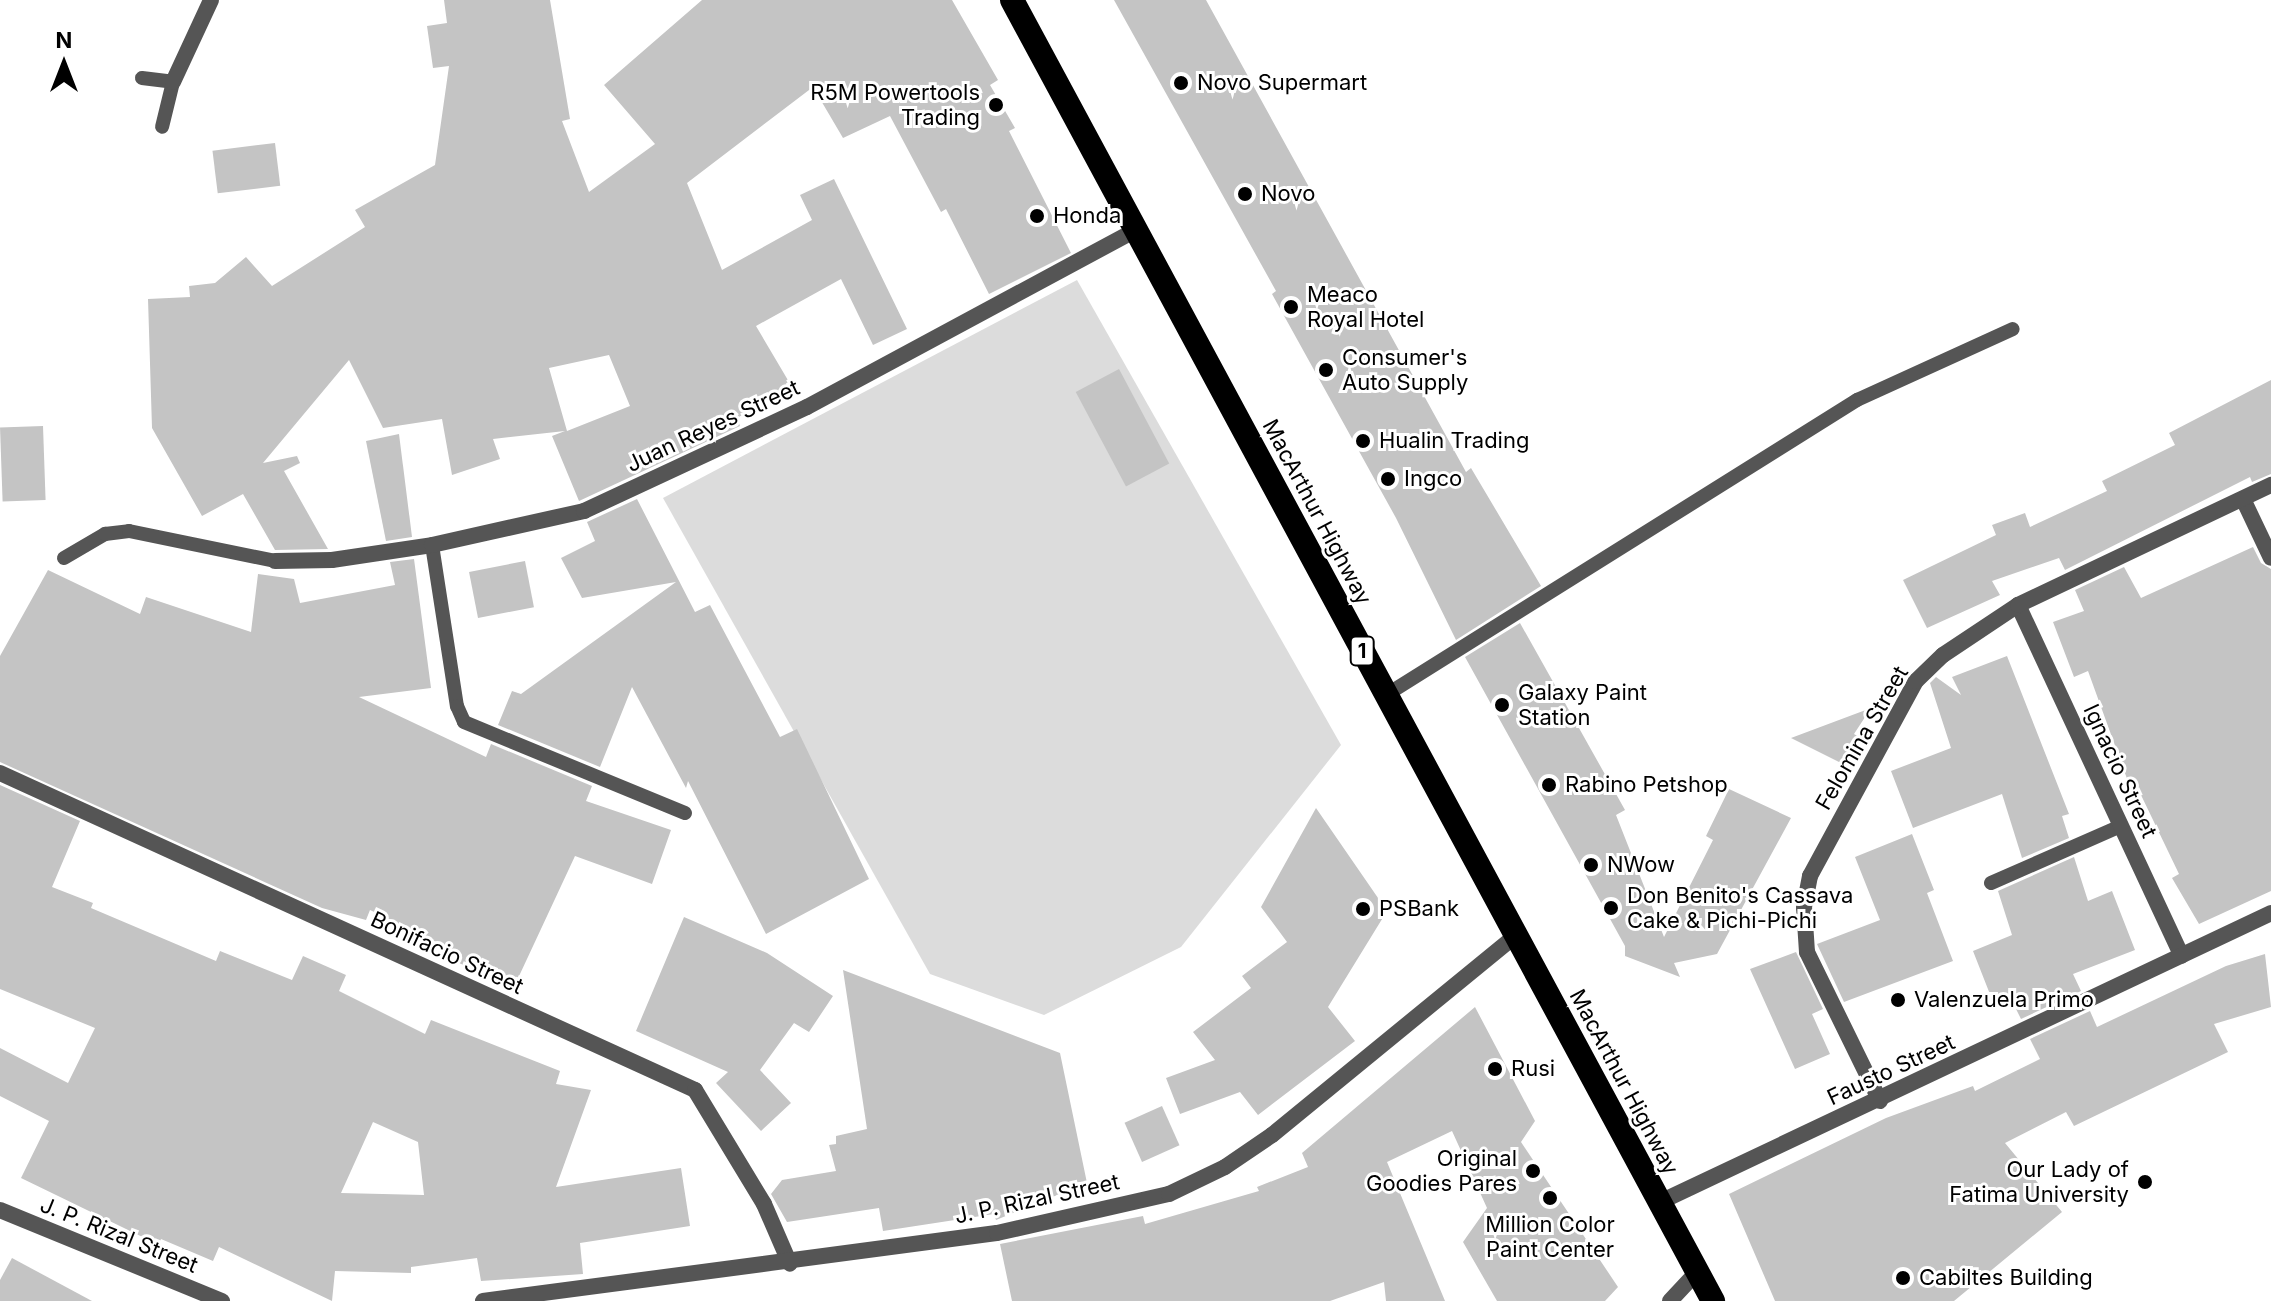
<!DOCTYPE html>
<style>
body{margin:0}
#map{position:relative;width:2271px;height:1301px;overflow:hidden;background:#fff;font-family:Inter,sans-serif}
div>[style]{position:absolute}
.green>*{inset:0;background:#dcdcdc}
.building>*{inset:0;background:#c4c4c4;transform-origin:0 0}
.lane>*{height:14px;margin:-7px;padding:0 7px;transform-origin:7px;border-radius:7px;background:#555}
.street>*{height:16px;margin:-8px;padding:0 8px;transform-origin:8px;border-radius:8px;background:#555}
.highway>*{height:24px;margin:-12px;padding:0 12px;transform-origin:12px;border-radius:12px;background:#000}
.dots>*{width:22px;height:22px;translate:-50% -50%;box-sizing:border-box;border:4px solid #fff;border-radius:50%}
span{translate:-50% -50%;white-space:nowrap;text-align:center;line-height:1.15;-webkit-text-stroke:6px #fff;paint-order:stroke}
.shield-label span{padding:2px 6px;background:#fff;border:2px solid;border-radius:6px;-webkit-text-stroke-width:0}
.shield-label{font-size:20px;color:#000;font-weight:700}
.poi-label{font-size:22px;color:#000}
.left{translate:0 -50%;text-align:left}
.right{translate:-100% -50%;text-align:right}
.street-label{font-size:22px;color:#000}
.north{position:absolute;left:24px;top:24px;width:80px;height:80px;-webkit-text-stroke:6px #fff;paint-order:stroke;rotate:0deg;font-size:22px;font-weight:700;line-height:32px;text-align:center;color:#000}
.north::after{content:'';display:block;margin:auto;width:28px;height:36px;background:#000;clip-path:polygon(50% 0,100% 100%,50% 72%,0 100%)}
</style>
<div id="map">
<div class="green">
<i style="clip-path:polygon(1077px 280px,1341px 745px,1181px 947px,1044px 1015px,930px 974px,663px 498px)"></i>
</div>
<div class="building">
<i style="clip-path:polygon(evenodd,444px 0,550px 0,570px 119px,562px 121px,589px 192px,655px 144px,604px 85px,702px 0,952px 0,998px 80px,990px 85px,1015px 128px,1009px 131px,1071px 253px,989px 294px,946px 209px,941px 212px,890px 116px,843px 138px,813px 87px,687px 183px,722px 270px,812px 220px,800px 195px,834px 179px,907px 329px,873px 345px,841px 279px,756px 326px,792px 387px,737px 418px,740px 426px,579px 501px,552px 436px,565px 431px,493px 439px,500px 459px,452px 475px,442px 419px,383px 428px,349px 360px,263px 463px,297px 456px,300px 463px,284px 471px,328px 549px,275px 550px,243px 494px,202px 516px,152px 428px,148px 299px,190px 297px,189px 286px,215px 283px,246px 257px,272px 286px,365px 227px,355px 210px,435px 165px,449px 66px,433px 68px,427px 26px,447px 23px,444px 0,609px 355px,630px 406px,567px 431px,549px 368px,609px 355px)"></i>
<i style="clip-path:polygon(1114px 0,1206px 0,1466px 472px,1471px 468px,1541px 586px,1456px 640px,1396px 518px,1272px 294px,1276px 291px)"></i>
<i style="left:275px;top:143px;width:43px;height:63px;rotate:83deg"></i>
<i style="left:1119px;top:369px;width:107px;height:49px;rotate:62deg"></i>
<i style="clip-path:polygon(2271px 380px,2271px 474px,2252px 482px,2250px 477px,2065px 570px,2059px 558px,1992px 581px,2000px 595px,1927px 628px,1903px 580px,1996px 535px,1992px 525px,2025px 513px,2030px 527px,2107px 491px,2102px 481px,2175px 445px,2169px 433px)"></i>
<i style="left:43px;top:426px;width:74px;height:43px;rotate:88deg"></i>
<i style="clip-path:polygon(399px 434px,412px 537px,386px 541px,366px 441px)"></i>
<i style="clip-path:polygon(637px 499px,695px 612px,710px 605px,780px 737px,797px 729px,869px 879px,766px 934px,688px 781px,686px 788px,632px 687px,600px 767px,498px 725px,512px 691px,521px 694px,676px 582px,582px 598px,561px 558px,595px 541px,587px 522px)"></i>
<i style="clip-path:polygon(2253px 547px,2261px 563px,2271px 569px,2271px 891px,2199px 924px,2172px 878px,2179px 874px,2141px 795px,2134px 798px,2088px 671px,2074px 677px,2053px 622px,2084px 611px,2075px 590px,2124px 567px,2141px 598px)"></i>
<i style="clip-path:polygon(414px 559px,431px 688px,359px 697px,486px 757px,491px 744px,592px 786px,586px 801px,671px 830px,652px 884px,575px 856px,513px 989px,455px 961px,459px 953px,370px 910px,366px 920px,322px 908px,0 762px,0 656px,48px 570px,140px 614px,146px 597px,251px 632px,258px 574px,294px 579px,300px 603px,395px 585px,390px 562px)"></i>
<i style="left:525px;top:561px;width:47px;height:57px;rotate:79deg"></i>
<i style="clip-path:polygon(1520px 623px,1625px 810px,1616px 815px,1664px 937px,1713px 840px,1706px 836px,1729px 789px,1791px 818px,1717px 954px,1674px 963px,1680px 977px,1625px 956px,1625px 946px,1465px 657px)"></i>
<i style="clip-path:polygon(2007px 656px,2069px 814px,2062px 816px,2069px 838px,2022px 858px,2002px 794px,1913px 828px,1891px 771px,1951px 748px,1930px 683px,1936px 677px,1961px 695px,1952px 677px)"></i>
<i style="clip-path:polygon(1871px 708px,1854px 734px,1859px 737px,1845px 765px,1791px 738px)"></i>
<i style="clip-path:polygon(evenodd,0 785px,80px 821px,52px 887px,93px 903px,91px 908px,216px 961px,220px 951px,292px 980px,303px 956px,346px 975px,339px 991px,425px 1034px,431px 1020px,560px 1071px,556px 1084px,591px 1090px,556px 1187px,681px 1168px,690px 1226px,580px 1243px,583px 1274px,481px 1281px,477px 1258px,411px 1267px,411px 1273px,335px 1271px,332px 1301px,219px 1247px,213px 1261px,161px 1239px,159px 1245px,21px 1178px,49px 1121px,0 1096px,0 1048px,68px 1083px,95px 1028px,0 989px,0 785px,373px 1122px,418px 1142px,424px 1195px,341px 1193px,373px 1122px)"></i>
<i style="clip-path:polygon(1316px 808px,1387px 911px,1328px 1007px,1355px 1041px,1258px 1115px,1240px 1092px,1180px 1114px,1166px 1078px,1215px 1060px,1193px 1032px,1251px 988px,1242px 976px,1287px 942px,1261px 907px)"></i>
<i style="clip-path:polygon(1912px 834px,1934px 890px,1927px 893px,1953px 961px,1844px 1002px,1817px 944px,1880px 920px,1855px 857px)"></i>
<i style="clip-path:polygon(2074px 857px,2088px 901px,2112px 891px,2135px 950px,2073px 974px,2081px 991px,2021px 1019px,2012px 1001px,1995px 1007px,1973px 951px,2012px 935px,1998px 891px)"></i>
<i style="clip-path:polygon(684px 917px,767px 953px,833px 996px,809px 1032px,794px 1023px,760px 1070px,791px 1103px,761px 1131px,716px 1083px,728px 1072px,636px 1031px)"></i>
<i style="clip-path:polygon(1796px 952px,1823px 1009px,1812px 1014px,1830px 1054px,1795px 1069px,1750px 969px)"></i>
<i style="clip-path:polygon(2265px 954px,2271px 1007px,2214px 1024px,2228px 1052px,2074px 1126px,2066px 1112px,2005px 1143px,2062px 1212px,1954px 1301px,1775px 1301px,1729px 1194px,1886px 1118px,1973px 1086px,1975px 1091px,2040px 1059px,2030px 1039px,2090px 1011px,2097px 1027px,2226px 966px)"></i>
<i style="clip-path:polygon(843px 970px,1060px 1053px,1087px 1183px,996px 1220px,994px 1214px,883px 1231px,879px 1208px,787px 1222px,771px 1194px,782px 1180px,836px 1171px,829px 1145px,836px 1144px,836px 1136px,867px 1129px)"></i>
<i style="clip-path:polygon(1475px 1007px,1535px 1121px,1521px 1142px,1618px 1287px,1605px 1301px,1497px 1301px,1463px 1242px,1487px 1208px,1452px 1131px,1387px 1162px,1445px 1301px,1386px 1301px,1384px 1282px,1330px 1301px,1012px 1301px,1000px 1244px,1143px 1216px,1145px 1224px,1259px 1191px,1257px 1187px,1308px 1167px,1302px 1153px)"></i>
<i style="left:1162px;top:1106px;width:43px;height:41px;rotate:66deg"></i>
<i style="clip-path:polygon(12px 1258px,92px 1301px,0 1301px,0 1280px)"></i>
</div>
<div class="lane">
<i style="left:142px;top:78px;width:31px;rotate:7deg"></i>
<i style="left:173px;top:82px;width:46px;rotate:103.7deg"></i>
<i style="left:432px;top:545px;width:163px;rotate:81.2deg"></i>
<i style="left:457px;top:706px;width:17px;rotate:66deg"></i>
<i style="left:464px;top:722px;width:239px;rotate:22.4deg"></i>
<i style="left:64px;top:558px;width:48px;rotate:-30.3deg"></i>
<i style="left:105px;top:534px;width:24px;rotate:-7deg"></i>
<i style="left:129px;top:531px;width:149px;rotate:11.6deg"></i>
<i style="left:1386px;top:695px;width:556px;rotate:-32.06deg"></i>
<i style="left:1857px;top:400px;width:171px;rotate:-24.5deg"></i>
<i style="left:1991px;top:883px;width:142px;rotate:-23.7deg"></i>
</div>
<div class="street">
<i style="left:173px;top:82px;width:90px;rotate:-65.1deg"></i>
<i style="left:2243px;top:499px;width:65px;rotate:64.6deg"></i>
<i style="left:275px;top:561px;width:57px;rotate:-1deg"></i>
<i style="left:332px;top:560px;width:101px;rotate:-8.5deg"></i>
<i style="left:432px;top:545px;width:156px;rotate:-12.6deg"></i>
<i style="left:584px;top:511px;width:246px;rotate:-25deg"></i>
<i style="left:807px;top:407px;width:374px;rotate:-28.3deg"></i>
<i style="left:2018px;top:605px;width:387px;rotate:65deg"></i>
<i style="left:0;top:773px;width:764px;rotate:24.52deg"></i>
<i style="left:695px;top:1090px;width:133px;rotate:58.8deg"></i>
<i style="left:764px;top:1204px;width:65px;rotate:66.6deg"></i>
<i style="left:1880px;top:1101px;width:166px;rotate:-116.1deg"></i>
<i style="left:1807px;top:952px;width:45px;rotate:-93.8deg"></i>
<i style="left:1804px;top:907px;width:32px;rotate:-79deg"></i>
<i style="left:1810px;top:876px;width:222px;rotate:-61.5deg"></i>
<i style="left:1916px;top:681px;width:37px;rotate:-44deg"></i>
<i style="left:1943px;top:655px;width:90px;rotate:-33.7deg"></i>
<i style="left:2018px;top:605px;width:280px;rotate:-25.4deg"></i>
<i style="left:1660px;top:1202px;width:676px;rotate:-25.31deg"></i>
<i style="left:0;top:1210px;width:240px;rotate:22.3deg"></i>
<i style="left:483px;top:1301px;width:518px;rotate:-7.54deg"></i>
<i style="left:997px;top:1233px;width:176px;rotate:-12.8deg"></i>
<i style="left:1169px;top:1194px;width:62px;rotate:-25.7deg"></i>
<i style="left:1225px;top:1167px;width:57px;rotate:-34.2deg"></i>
<i style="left:1272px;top:1135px;width:314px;rotate:-39.3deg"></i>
<i style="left:1670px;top:1301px;width:40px;rotate:-47deg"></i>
</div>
<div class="highway">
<i style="left:1012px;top:0;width:1478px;rotate:61.68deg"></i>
</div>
<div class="dots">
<i style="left:1181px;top:83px;background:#000"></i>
<i style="left:996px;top:105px;background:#000"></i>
<i style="left:1245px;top:194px;background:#000"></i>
<i style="left:1037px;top:216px;background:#000"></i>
<i style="left:1291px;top:307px;background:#000"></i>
<i style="left:1326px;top:370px;background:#000"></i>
<i style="left:1363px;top:441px;background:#000"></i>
<i style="left:1388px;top:479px;background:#000"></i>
<i style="left:1502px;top:705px;background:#000"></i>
<i style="left:1549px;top:785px;background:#000"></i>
<i style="left:1591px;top:865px;background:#000"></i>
<i style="left:1611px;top:908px;background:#000"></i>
<i style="left:1363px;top:909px;background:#000"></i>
<i style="left:1898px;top:1000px;background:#000"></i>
<i style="left:1495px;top:1069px;background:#000"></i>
<i style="left:1533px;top:1171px;background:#000"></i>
<i style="left:2145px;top:1182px;background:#000"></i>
<i style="left:1550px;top:1198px;background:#000"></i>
<i style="left:1903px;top:1278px;background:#000"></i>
</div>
<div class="shield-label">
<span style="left:1362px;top:651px">1</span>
</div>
<div class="poi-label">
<span class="left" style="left:1197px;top:83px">Novo Supermart</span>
<span class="right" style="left:980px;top:105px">R5M Powertools<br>Trading</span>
<span class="left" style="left:1261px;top:194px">Novo</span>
<span class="left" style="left:1053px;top:216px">Honda</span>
<span class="left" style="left:1307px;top:307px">Meaco<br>Royal Hotel</span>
<span class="left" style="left:1342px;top:370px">Consumer's<br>Auto Supply</span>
<span class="left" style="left:1379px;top:441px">Hualin Trading</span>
<span class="left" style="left:1404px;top:479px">Ingco</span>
<span class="left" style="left:1518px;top:705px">Galaxy Paint<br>Station</span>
<span class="left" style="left:1565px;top:785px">Rabino Petshop</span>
<span class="left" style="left:1607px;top:865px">NWow</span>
<span class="left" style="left:1627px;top:908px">Don Benito's Cassava<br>Cake &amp; Pichi-Pichi</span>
<span class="left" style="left:1379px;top:909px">PSBank</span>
<span class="left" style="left:1914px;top:1000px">Valenzuela Primo</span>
<span class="left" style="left:1511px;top:1069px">Rusi</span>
<span class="right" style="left:1517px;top:1171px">Original<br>Goodies Pares</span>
<span class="right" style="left:2129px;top:1182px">Our Lady of<br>Fatima University</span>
<span style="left:1550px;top:1237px">Million Color<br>Paint Center</span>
<span class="left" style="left:1919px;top:1278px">Cabiltes Building</span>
</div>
<div class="street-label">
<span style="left:713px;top:426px;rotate:-25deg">Juan Reyes Street</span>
<span style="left:1317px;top:512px;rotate:62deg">MacArthur Highway</span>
<span style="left:1862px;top:738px;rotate:-60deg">Felomina Street</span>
<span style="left:2120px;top:771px;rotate:65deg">Ignacio Street</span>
<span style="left:447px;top:953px;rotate:25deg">Bonifacio Street</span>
<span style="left:1891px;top:1070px;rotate:-25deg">Fausto Street</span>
<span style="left:1624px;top:1082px;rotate:62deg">MacArthur Highway</span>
<span style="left:1037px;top:1199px;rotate:-12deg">J. P. Rizal Street</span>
<span style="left:119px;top:1235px;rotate:22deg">J. P. Rizal Street</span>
</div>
<div class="north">N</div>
</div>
